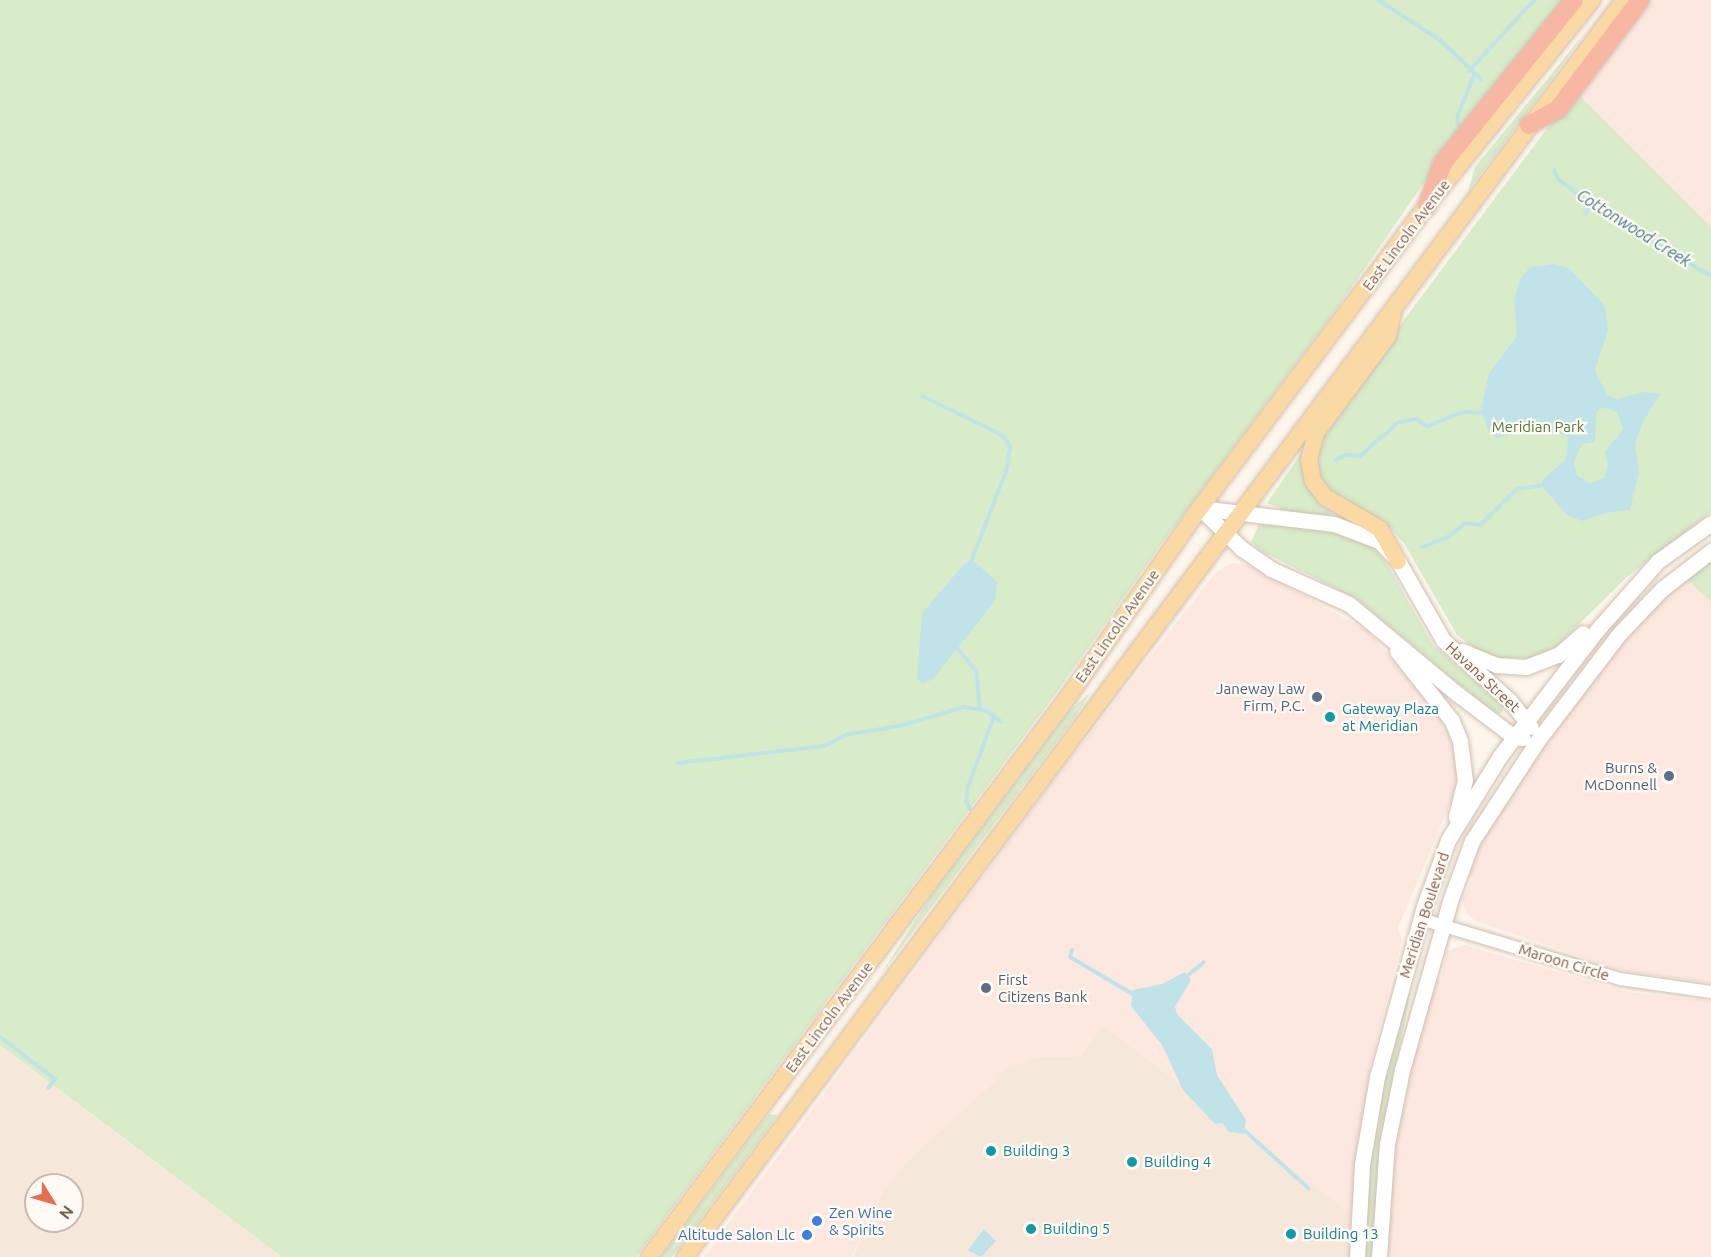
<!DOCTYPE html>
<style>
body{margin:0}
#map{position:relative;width:1711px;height:1257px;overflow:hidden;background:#fdf6ec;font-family:Ubuntu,sans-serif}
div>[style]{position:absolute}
.residential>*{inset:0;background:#f5e8da}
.commercial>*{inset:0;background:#fde8e0}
.green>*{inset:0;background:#d8ecc9}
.water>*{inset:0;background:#bfe3e8}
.stream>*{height:4px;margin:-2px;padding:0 2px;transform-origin:2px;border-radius:2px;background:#bfe3e8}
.roads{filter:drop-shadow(0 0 2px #d1beb0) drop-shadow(0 0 2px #d1beb0)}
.tertiary>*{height:12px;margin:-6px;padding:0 6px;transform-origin:6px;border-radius:6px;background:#fff}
.secondary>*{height:15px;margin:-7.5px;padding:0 7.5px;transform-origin:7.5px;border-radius:7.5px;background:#fff}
.primary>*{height:16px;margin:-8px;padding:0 8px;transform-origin:8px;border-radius:8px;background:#fbd9a5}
.motorway>*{height:18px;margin:-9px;padding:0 9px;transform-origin:9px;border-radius:9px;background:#f7b7a3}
.dots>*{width:16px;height:16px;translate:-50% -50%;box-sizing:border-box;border:3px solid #fffaf3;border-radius:50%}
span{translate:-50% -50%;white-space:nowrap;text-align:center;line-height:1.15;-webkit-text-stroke:4.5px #fffaf3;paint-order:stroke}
.street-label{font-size:15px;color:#7a5c4d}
.park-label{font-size:15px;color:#537a41}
.service-label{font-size:15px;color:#4e5e75}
.right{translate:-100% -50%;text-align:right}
.left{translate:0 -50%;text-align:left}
.culture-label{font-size:15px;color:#0d838f}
.shop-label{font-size:15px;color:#366cbe}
.water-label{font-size:16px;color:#437c86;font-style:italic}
.north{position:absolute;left:24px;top:1173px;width:60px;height:60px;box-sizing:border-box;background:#fffaf3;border:2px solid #cabbb1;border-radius:50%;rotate:127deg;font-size:16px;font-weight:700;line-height:24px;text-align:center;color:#7a5c4d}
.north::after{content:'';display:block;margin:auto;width:21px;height:27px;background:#e76f51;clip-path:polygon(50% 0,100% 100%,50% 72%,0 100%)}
</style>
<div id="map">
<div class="residential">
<i style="clip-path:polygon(1103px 1025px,1351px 1213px,1350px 1257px,853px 1257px,882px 1193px,907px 1161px,998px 1078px,995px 1074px,1035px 1057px,1080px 1056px)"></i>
<i style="clip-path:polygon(evenodd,0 1045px,135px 1147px,282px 1257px,0 1257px,0 1045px,36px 1185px,72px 1185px,72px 1221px,36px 1221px,36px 1185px)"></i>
</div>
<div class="commercial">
<i style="clip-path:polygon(1649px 0,1711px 0,1711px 227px,1575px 91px)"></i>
<i style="clip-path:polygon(1231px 563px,1248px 565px,1368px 631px,1439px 717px,1454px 748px,1457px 775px,1453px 797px,1398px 928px,1402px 940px,1371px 1062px,1351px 1213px,1103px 1025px,1080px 1056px,1035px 1057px,995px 1074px,999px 1078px,907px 1161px,882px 1193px,852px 1257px,704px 1257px,1057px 776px,1216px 572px)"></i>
<i style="clip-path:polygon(1685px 578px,1711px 602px,1711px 983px,1624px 971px,1475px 921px,1465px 911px,1462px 900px,1473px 878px,1467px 875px,1487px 828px,1517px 777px,1627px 635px)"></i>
<i style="clip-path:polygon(1464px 945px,1627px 992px,1711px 1001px,1711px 1257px,1386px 1257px,1391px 1172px,1403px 1094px,1434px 980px,1441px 981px,1447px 951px)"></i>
</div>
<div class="green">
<i style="clip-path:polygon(0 0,1567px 0,1430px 174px,1336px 310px,1160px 546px,1057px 692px,636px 1257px,282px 1257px,0 1045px)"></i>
<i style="clip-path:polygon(1585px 33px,1530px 109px,1468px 191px,1475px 167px)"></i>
<i style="clip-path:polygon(1575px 91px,1711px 227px,1711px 512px,1627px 577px,1555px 648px,1532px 658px,1500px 658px,1478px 651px,1457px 635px,1404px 543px,1388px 526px,1329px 494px,1315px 468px,1321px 431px)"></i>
<i style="clip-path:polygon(1302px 452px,1324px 505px,1334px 515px,1279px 513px,1280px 508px,1267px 503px)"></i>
<i style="clip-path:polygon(1259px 524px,1334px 530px,1374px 548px,1386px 562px,1433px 645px,1504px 705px,1503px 712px,1498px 714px,1486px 706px,1355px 598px,1263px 552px,1251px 542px)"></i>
<i style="clip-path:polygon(1711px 559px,1711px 602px,1685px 578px)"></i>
<i style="clip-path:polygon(1090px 693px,1076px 716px,881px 974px,934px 891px,1069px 711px)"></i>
<i style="clip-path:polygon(1406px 992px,1410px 994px,1397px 1063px,1373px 1257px,1363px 1257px,1371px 1144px,1383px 1078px)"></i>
<i style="clip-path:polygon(769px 1114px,778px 1115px,672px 1257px,661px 1257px)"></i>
</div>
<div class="water">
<i style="clip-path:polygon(evenodd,1553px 264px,1569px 268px,1605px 306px,1608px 331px,1595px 370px,1608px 396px,1617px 399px,1642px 392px,1660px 394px,1643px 422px,1635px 444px,1639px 471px,1630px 510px,1605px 513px,1583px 521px,1568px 516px,1542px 486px,1543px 479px,1566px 459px,1568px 437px,1559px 433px,1518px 432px,1497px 438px,1488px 429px,1481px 410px,1489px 373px,1517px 336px,1514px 300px,1520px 279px,1530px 267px,1553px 264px,1603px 407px,1617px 412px,1623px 429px,1605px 452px,1608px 467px,1604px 478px,1590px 483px,1577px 476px,1574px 461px,1582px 444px,1595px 442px,1596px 413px,1603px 407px)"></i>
<i style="clip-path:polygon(966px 562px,975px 562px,997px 582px,995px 601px,933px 679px,922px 684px,917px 678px,922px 613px)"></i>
<i style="clip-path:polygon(1185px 972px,1191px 980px,1175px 1007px,1177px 1014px,1212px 1049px,1217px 1075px,1246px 1120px,1244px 1134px,1229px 1132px,1222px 1123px,1215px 1124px,1183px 1090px,1162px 1045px,1131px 1006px,1133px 990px,1162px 984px)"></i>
<i style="clip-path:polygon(984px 1229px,996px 1241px,981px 1257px,968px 1250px)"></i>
</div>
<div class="stream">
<i style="left:1378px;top:0;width:74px;rotate:32.8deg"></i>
<i style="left:1440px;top:40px;width:57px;rotate:43.6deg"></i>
<i style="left:1469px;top:71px;width:96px;rotate:-47.5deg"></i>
<i style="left:1463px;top:129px;width:9px;rotate:-131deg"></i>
<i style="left:1457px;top:122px;width:7px;rotate:-82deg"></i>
<i style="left:1458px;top:115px;width:43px;rotate:-68.2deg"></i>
<i style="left:1554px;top:170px;width:10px;rotate:66deg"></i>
<i style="left:1558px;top:179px;width:43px;rotate:37.4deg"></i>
<i style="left:1592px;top:205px;width:139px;rotate:30.8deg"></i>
<i style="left:1585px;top:214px;width:11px;rotate:-52deg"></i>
<i style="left:922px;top:396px;width:85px;rotate:26deg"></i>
<i style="left:998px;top:433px;width:11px;rotate:38deg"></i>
<i style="left:1007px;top:440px;width:9px;rotate:69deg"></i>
<i style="left:1010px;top:448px;width:21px;rotate:98deg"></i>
<i style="left:1007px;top:469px;width:105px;rotate:111.2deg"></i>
<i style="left:1335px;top:460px;width:13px;rotate:-23deg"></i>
<i style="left:1347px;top:455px;width:13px;rotate:4deg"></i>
<i style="left:1360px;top:456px;width:52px;rotate:-41.1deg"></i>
<i style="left:1399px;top:422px;width:17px;rotate:-10deg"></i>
<i style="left:1416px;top:419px;width:13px;rotate:32deg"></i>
<i style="left:1427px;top:426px;width:40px;rotate:-21deg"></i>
<i style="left:1464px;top:412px;width:20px;rotate:3deg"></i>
<i style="left:1422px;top:547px;width:28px;rotate:-21deg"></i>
<i style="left:1448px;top:537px;width:22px;rotate:-39deg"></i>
<i style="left:1465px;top:523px;width:15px;rotate:8deg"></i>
<i style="left:1480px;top:525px;width:52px;rotate:-44.2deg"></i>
<i style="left:1517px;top:489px;width:28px;rotate:-8deg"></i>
<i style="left:956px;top:647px;width:31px;rotate:50deg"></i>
<i style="left:976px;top:671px;width:38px;rotate:84deg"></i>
<i style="left:678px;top:763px;width:147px;rotate:-6.6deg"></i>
<i style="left:824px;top:746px;width:28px;rotate:-26deg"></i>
<i style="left:849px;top:734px;width:52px;rotate:-8.9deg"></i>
<i style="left:900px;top:726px;width:67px;rotate:-16.5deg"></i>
<i style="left:964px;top:707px;width:22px;rotate:10deg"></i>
<i style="left:986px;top:711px;width:19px;rotate:35deg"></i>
<i style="left:970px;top:809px;width:8px;rotate:-120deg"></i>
<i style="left:966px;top:802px;width:15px;rotate:-82deg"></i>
<i style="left:968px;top:787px;width:76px;rotate:-69.9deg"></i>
<i style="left:1072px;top:950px;width:7px;rotate:106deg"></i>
<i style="left:1070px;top:957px;width:77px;rotate:30.6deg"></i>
<i style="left:1186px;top:977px;width:23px;rotate:-40deg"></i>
<i style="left:0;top:1037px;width:69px;rotate:37.4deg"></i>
<i style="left:55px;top:1079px;width:11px;rotate:128deg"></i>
<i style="left:1243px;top:1129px;width:88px;rotate:42.2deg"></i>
</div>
<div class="roads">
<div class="tertiary">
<i style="left:1421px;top:919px;width:208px;rotate:16.8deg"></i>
<i style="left:1620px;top:979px;width:92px;rotate:8.1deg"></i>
</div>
<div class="secondary">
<i style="left:1200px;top:508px;width:135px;rotate:6.8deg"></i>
<i style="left:1334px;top:524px;width:48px;rotate:20.7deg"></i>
<i style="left:1379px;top:541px;width:28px;rotate:46deg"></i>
<i style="left:1398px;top:561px;width:91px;rotate:60.3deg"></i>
<i style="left:1443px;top:640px;width:91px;rotate:42.3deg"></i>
<i style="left:1510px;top:701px;width:33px;rotate:51deg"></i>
<i style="left:1200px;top:508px;width:57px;rotate:44.3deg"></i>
<i style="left:1241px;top:548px;width:37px;rotate:35deg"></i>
<i style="left:1271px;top:569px;width:85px;rotate:24.2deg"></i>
<i style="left:1349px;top:604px;width:138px;rotate:39.7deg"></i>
<i style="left:1455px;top:692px;width:74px;rotate:37.3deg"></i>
<i style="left:1514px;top:737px;width:9px;rotate:6deg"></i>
<i style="left:1397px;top:651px;width:89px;rotate:51.8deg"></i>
<i style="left:1452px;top:721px;width:22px;rotate:68deg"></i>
<i style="left:1460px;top:741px;width:39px;rotate:83deg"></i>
<i style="left:1465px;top:780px;width:38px;rotate:104deg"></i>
<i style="left:1462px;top:651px;width:37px;rotate:22deg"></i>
<i style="left:1496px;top:665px;width:30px;rotate:4deg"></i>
<i style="left:1526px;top:667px;width:34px;rotate:-21deg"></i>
<i style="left:1558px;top:655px;width:33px;rotate:-41deg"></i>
<i style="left:1357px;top:1257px;width:93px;rotate:-86.9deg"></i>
<i style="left:1362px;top:1164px;width:88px;rotate:-80.2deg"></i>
<i style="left:1377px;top:1077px;width:177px;rotate:-74.6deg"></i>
<i style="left:1424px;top:906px;width:70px;rotate:-70deg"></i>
<i style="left:1448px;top:840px;width:99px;rotate:-58.2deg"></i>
<i style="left:1500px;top:756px;width:159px;rotate:-52.4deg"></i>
<i style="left:1597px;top:630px;width:92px;rotate:-48.5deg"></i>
<i style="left:1658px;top:561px;width:65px;rotate:-35.6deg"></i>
<i style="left:1379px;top:1257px;width:113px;rotate:-86deg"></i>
<i style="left:1387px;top:1144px;width:76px;rotate:-78.5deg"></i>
<i style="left:1402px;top:1070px;width:176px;rotate:-74.1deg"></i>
<i style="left:1450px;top:901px;width:64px;rotate:-69.9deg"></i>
<i style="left:1472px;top:841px;width:121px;rotate:-56.8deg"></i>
<i style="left:1538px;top:740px;width:133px;rotate:-52.6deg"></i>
<i style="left:1619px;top:634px;width:62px;rotate:-46.3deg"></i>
<i style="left:1662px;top:589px;width:62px;rotate:-37.8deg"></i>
</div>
<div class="primary">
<i style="left:1393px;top:312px;width:25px;rotate:102deg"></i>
<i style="left:1388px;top:336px;width:121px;rotate:126.6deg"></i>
<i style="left:1316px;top:433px;width:27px;rotate:105deg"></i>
<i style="left:1309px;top:459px;width:22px;rotate:80deg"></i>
<i style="left:1313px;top:481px;width:20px;rotate:53deg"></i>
<i style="left:1325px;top:497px;width:64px;rotate:30.2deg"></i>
<i style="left:1380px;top:529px;width:37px;rotate:61deg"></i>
<i style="left:649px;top:1257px;width:699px;rotate:-53.2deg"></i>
<i style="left:1068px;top:697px;width:231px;rotate:-55.1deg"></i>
<i style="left:1200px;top:508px;width:393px;rotate:-53.1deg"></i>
<i style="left:1436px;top:194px;width:249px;rotate:-51.2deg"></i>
<i style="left:685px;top:1257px;width:1569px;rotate:-53.24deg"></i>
</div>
<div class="motorway">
<i style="left:1529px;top:125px;width:33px;rotate:-29deg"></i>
<i style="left:1558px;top:109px;width:136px;rotate:-53deg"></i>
<i style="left:1427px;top:206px;width:46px;rotate:-69.6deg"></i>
<i style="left:1443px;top:163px;width:209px;rotate:-51.2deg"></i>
</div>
</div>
<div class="dots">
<i style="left:1317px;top:697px;background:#5c6f8a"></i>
<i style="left:1330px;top:717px;background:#0f9aa8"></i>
<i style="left:1669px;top:776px;background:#5c6f8a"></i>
<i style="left:986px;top:988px;background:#5c6f8a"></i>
<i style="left:991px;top:1151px;background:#0f9aa8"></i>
<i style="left:1132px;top:1162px;background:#0f9aa8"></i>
<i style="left:817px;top:1221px;background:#3f7fe0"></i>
<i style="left:1031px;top:1229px;background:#0f9aa8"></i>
<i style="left:1291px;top:1234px;background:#0f9aa8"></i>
<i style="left:807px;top:1235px;background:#3f7fe0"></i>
</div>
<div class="street-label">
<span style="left:1406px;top:235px;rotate:-53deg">East Lincoln Avenue</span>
<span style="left:1117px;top:626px;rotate:-55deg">East Lincoln Avenue</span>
<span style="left:1483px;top:677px;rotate:43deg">Havana Street</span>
<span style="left:1424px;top:915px;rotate:-72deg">Meridian Boulevard</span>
<span style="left:1564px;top:962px;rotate:17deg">Maroon Circle</span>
<span style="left:829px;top:1017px;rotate:-53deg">East Lincoln Avenue</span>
</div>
<div class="park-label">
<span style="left:1538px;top:427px">Meridian Park</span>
</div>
<div class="service-label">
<span class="right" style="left:1305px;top:697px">Janeway Law<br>Firm, P.C.</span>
<span class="right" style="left:1657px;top:776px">Burns &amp;<br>McDonnell</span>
<span class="left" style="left:998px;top:988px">First<br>Citizens Bank</span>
</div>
<div class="culture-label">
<span class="left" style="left:1342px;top:717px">Gateway Plaza<br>at Meridian</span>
<span class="left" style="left:1003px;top:1151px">Building 3</span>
<span class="left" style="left:1144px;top:1162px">Building 4</span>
<span class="left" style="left:1043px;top:1229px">Building 5</span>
<span class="left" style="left:1303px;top:1234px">Building 13</span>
</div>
<div class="shop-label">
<span class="left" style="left:829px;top:1221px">Zen Wine<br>&amp; Spirits</span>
<span class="right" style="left:795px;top:1235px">Altitude Salon Llc</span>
</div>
<div class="water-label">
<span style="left:1634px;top:228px;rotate:32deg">Cottonwood Creek</span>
</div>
<div class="north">N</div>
</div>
